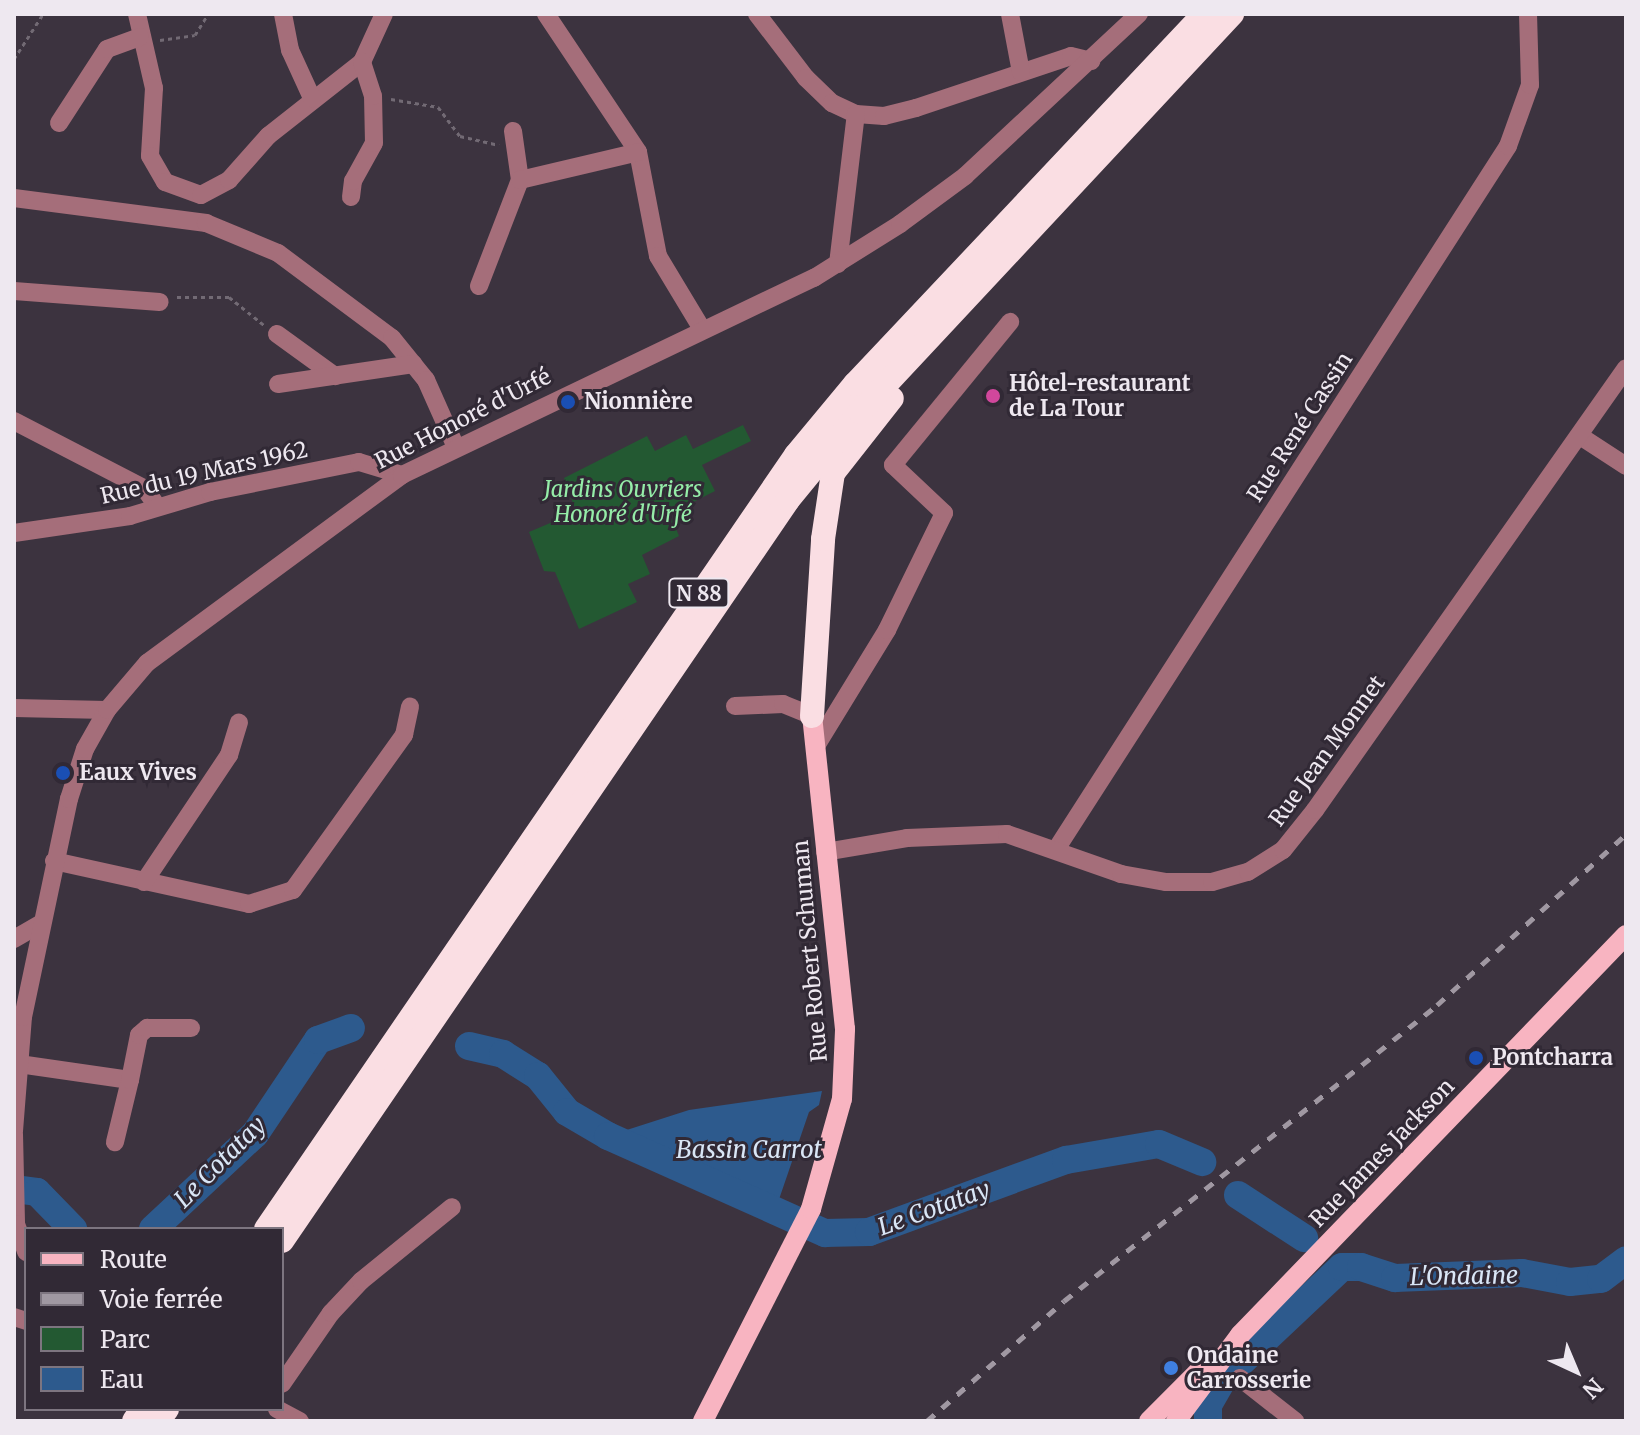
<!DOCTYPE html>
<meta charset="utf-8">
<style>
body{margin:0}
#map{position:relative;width:1640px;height:1435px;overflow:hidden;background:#3c333f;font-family:Merriweather,serif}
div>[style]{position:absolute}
.green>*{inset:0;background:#235932}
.water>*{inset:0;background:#2d5a8d}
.river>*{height:28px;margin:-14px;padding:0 14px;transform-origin:14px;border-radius:14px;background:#2d5a8d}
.path>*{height:3px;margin-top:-1.5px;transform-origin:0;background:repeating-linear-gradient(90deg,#726a74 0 4px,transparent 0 8px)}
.minor>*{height:18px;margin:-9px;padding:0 9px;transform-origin:9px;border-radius:9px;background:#a56e7a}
.major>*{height:20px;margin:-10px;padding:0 10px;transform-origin:10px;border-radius:10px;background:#f8b4c1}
.highway>*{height:24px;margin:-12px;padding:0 12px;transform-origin:12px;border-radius:12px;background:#fadee3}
.rail>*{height:5px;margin-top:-2.5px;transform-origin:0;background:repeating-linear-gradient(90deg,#a098a2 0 10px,transparent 0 20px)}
.dots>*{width:22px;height:22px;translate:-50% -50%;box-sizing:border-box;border:4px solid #312935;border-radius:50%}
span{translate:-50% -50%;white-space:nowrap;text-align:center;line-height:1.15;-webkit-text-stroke:6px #312935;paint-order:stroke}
.shield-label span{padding:2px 6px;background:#312935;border:2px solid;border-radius:6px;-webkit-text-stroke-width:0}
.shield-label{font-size:20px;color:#eee8f0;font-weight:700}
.poi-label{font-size:22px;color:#eee8f0;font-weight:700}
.left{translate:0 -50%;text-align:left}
.street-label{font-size:22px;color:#eee8f0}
.park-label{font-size:22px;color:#95eda8;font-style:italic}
.water-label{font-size:24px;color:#d9e6f6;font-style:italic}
.frame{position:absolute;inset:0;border:16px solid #eee8f0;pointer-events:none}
.legend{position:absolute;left:24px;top:1227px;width:260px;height:184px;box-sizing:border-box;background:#312935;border:2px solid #7d7580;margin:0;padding:10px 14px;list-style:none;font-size:24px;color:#eee8f0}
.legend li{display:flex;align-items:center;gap:16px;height:40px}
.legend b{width:40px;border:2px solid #7d7580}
.north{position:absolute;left:1536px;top:1331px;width:80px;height:80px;-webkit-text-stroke:6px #312935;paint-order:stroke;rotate:136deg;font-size:22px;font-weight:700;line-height:32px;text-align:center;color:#eee8f0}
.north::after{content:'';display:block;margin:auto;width:28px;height:36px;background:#eee8f0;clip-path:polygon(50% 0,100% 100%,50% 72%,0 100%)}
</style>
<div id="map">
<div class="green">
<i style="clip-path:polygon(743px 425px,751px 441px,702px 465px,715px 491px,670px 514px,679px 536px,642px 555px,650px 574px,628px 584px,637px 602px,579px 629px,555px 572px,544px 571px,529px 532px,576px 512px,564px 478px,647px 436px,655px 451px,686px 435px,693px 449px)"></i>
</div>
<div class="water">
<i style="clip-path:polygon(822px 1091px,819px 1105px,809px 1112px,775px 1211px,608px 1136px,689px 1110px)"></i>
</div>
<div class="river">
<i style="left:469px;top:1046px;width:35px;rotate:13deg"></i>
<i style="left:503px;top:1054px;width:41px;rotate:32.2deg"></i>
<i style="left:538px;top:1076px;width:46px;rotate:51.1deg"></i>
<i style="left:567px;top:1112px;width:48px;rotate:30.3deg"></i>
<i style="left:608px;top:1136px;width:238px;rotate:24.1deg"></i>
<i style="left:825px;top:1233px;width:44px;rotate:-1.3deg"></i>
<i style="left:869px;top:1232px;width:210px;rotate:-20.1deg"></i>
<i style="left:1066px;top:1160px;width:94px;rotate:-9.8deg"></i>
<i style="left:1159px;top:1144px;width:47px;rotate:22.7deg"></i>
<i style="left:14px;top:1189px;width:23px;rotate:7deg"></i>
<i style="left:37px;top:1192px;width:52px;rotate:45.8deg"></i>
<i style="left:1238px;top:1195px;width:79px;rotate:33.1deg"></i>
<i style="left:153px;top:1229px;width:139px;rotate:-43deg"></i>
<i style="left:255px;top:1134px;width:113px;rotate:-56.2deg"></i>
<i style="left:318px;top:1040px;width:35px;rotate:-20deg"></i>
<i style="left:1239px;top:1364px;width:141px;rotate:-43.3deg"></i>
<i style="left:1342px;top:1267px;width:19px"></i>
<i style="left:1361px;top:1267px;width:36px;rotate:18deg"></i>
<i style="left:1395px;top:1278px;width:127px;rotate:-2.3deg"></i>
<i style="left:1522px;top:1273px;width:49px;rotate:10.6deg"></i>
<i style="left:1570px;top:1282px;width:31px;rotate:-6deg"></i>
<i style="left:1601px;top:1279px;width:31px;rotate:-37deg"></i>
<i style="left:1208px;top:1421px;width:16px;rotate:-90deg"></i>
<i style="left:1208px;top:1405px;width:30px;rotate:-60deg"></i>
</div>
<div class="path">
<i style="left:160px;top:40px;width:35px;rotate:-8deg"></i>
<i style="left:195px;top:35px;width:25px;rotate:-58deg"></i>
<i style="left:14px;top:59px;width:54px;rotate:-57.2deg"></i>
<i style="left:391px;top:99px;width:48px;rotate:9.7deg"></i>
<i style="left:438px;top:107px;width:36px;rotate:53deg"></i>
<i style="left:460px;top:136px;width:40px;rotate:13deg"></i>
<i style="left:177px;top:297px;width:52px"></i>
<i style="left:229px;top:297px;width:45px;rotate:38.7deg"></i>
</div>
<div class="minor">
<i style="left:137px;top:14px;width:76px;rotate:77.1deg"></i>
<i style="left:154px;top:88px;width:68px;rotate:93.4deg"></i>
<i style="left:150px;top:156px;width:30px;rotate:60deg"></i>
<i style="left:165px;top:182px;width:38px;rotate:20deg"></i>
<i style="left:201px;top:195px;width:32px;rotate:-28deg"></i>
<i style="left:229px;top:180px;width:59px;rotate:-48.4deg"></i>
<i style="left:268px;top:136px;width:120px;rotate:-38.2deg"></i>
<i style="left:362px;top:62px;width:53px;rotate:-65.4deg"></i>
<i style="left:283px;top:14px;width:37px;rotate:79deg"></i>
<i style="left:290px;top:50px;width:53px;rotate:65.4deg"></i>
<i style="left:546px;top:14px;width:166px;rotate:56.3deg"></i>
<i style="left:638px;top:152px;width:106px;rotate:79.1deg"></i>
<i style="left:658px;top:256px;width:85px;rotate:58.9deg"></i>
<i style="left:757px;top:14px;width:81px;rotate:52.6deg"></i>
<i style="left:806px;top:78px;width:36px;rotate:44deg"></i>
<i style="left:832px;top:103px;width:26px;rotate:25deg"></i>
<i style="left:856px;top:114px;width:28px;rotate:4deg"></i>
<i style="left:884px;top:116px;width:33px;rotate:-14deg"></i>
<i style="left:916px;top:108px;width:163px;rotate:-18.5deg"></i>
<i style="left:1071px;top:56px;width:21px;rotate:14deg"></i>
<i style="left:1010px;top:14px;width:59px;rotate:79.3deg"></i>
<i style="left:59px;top:123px;width:88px;rotate:-57deg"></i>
<i style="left:107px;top:49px;width:35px;rotate:-20deg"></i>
<i style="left:513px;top:131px;width:49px;rotate:81.9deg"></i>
<i style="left:351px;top:197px;width:16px;rotate:-83deg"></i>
<i style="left:353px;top:181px;width:43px;rotate:-61.1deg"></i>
<i style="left:374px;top:143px;width:47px;rotate:-91.2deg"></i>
<i style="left:373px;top:96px;width:36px;rotate:-108deg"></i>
<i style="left:14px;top:198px;width:194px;rotate:7.4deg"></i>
<i style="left:206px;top:223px;width:78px;rotate:22.6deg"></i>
<i style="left:278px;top:253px;width:142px;rotate:36.7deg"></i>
<i style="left:392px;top:338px;width:54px;rotate:51deg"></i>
<i style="left:426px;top:380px;width:71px;rotate:66deg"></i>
<i style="left:838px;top:264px;width:151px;rotate:-83.2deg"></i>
<i style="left:479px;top:286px;width:114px;rotate:-68.9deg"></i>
<i style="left:520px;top:180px;width:121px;rotate:-13.3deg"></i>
<i style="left:14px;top:291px;width:146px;rotate:4.3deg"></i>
<i style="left:277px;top:334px;width:72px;rotate:35.9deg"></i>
<i style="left:278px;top:384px;width:137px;rotate:-8.4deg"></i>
<i style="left:14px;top:421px;width:148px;rotate:27.4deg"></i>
<i style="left:145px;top:489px;width:21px;rotate:55deg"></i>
<i style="left:1580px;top:436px;width:55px;rotate:33.1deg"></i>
<i style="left:14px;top:533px;width:117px;rotate:-8.3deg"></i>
<i style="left:130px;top:516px;width:84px;rotate:-16.7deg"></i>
<i style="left:210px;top:492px;width:152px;rotate:-11.4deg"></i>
<i style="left:359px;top:462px;width:45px;rotate:16.8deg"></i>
<i style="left:735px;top:706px;width:48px;rotate:-2.4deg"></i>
<i style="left:783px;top:704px;width:31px;rotate:22deg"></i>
<i style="left:14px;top:708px;width:93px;rotate:1.2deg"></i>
<i style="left:816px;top:746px;width:136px;rotate:-58.5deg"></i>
<i style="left:887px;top:630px;width:130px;rotate:-64deg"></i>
<i style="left:944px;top:513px;width:70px;rotate:-136.7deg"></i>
<i style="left:893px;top:465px;width:185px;rotate:-50.7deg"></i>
<i style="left:1057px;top:848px;width:834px;rotate:-57.28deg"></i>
<i style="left:1508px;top:146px;width:65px;rotate:-70.2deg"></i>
<i style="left:1530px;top:85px;width:71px;rotate:-91.6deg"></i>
<i style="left:825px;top:852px;width:83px;rotate:-9.7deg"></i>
<i style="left:907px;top:838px;width:100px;rotate:-2.3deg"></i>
<i style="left:1007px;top:834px;width:121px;rotate:19.3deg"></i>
<i style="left:1121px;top:874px;width:46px;rotate:10.1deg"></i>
<i style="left:1166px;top:882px;width:46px"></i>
<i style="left:1212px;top:882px;width:37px;rotate:-16deg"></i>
<i style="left:1248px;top:872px;width:41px;rotate:-32.2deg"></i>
<i style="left:1283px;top:850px;width:51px;rotate:-51.3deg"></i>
<i style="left:1315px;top:810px;width:540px;rotate:-54.87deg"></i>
<i style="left:54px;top:861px;width:200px;rotate:12.4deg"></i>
<i style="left:249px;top:904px;width:46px;rotate:-17.7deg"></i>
<i style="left:293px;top:890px;width:191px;rotate:-54.4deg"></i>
<i style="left:404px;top:735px;width:29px;rotate:-78deg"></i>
<i style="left:144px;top:882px;width:153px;rotate:-56.2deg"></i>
<i style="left:229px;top:755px;width:34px;rotate:-73deg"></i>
<i style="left:14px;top:939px;width:30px;rotate:-30deg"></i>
<i style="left:19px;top:1064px;width:112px;rotate:8.2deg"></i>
<i style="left:130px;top:1080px;width:64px;rotate:103.6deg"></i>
<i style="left:130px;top:1080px;width:46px;rotate:-78.7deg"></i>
<i style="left:139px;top:1035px;width:11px;rotate:-41deg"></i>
<i style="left:147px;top:1028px;width:44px"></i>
<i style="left:14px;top:1131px;width:114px;rotate:-85.5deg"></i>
<i style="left:23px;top:1017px;width:223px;rotate:-78.1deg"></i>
<i style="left:69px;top:799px;width:52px;rotate:-72.3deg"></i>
<i style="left:85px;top:749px;width:45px;rotate:-60.6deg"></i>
<i style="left:107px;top:710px;width:62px;rotate:-49.6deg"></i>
<i style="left:147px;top:663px;width:317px;rotate:-36.4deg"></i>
<i style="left:402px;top:475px;width:457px;rotate:-25.6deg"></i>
<i style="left:814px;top:278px;width:102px;rotate:-32.1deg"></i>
<i style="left:900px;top:224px;width:81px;rotate:-36.4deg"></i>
<i style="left:965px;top:176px;width:238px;rotate:-43deg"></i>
<i style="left:14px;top:1134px;width:90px;rotate:88.7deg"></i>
<i style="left:16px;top:1224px;width:30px;rotate:70deg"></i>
<i style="left:14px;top:1317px;width:13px;rotate:18deg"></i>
<i style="left:1240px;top:1378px;width:70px;rotate:38deg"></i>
<i style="left:282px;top:1384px;width:86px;rotate:-55.4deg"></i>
<i style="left:331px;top:1313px;width:44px;rotate:-46.8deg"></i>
<i style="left:361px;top:1281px;width:117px;rotate:-39.1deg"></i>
<i style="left:277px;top:1409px;width:26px;rotate:28deg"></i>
</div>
<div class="major">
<i style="left:703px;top:1421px;width:238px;rotate:-63deg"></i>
<i style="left:811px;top:1209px;width:114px;rotate:-74.3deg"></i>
<i style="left:842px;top:1099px;width:70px;rotate:-87.5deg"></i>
<i style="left:845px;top:1029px;width:315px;rotate:-96deg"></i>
<i style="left:1149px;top:1421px;width:74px;rotate:-45deg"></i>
<i style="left:1176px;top:1421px;width:107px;rotate:-53.3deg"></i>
<i style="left:1240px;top:1335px;width:556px;rotate:-46.02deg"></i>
</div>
<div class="highway">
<i style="left:812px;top:716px;width:177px;rotate:-86.4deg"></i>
<i style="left:823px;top:539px;width:67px;rotate:-81.4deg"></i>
<i style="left:833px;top:473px;width:95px;rotate:-51.8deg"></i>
<i style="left:266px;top:1229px;width:938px;rotate:-55.6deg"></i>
<i style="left:796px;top:455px;width:92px;rotate:-50.3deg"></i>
<i style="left:855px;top:384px;width:509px;rotate:-46.67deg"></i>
<i style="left:282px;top:1241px;width:897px;rotate:-55.67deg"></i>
<i style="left:788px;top:500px;width:114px;rotate:-50.7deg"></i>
<i style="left:860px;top:412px;width:545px;rotate:-46.93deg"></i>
<i style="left:134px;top:1421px;width:14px;rotate:-56deg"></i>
<i style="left:158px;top:1421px;width:15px;rotate:-53deg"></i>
</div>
<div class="rail">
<i style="left:927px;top:1421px;width:182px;rotate:-41.2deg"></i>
<i style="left:1064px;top:1301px;width:476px;rotate:-38.4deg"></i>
<i style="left:1437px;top:1005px;width:255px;rotate:-42.1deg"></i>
</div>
<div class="dots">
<i style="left:993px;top:396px;background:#d1479c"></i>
<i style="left:568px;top:402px;background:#1a4fb4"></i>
<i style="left:63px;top:773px;background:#1a4fb4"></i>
<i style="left:1476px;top:1058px;background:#1a4fb4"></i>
<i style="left:1171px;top:1368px;background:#3f7fe0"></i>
</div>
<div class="shield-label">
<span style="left:699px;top:593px">N 88</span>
</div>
<div class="poi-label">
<span class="left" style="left:1009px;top:396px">Hôtel-restaurant<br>de La Tour</span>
<span class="left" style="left:584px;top:402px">Nionnière</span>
<span class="left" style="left:79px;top:773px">Eaux Vives</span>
<span class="left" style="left:1492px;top:1058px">Pontcharra</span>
<span class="left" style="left:1187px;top:1368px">Ondaine<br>Carrosserie</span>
</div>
<div class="street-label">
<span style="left:463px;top:419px;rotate:-27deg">Rue Honoré d'Urfé</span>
<span style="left:1300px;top:427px;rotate:-57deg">Rue René Cassin</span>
<span style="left:204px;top:473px;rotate:-13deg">Rue du 19 Mars 1962</span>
<span style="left:1327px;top:751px;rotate:-54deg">Rue Jean Monnet</span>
<span style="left:810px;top:951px;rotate:-95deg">Rue Robert Schuman</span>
<span style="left:1382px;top:1153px;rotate:-46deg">Rue James Jackson</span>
</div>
<div class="park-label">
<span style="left:623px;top:502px">Jardins Ouvriers<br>Honoré d'Urfé</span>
</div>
<div class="water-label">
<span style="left:749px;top:1150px">Bassin Carrot</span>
<span style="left:220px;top:1162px;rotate:-45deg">Le Cotatay</span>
<span style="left:934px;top:1208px;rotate:-20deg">Le Cotatay</span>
<span style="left:1464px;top:1276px;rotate:-1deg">L'Ondaine</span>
</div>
<div class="frame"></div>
<ul class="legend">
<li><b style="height:10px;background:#f8b4c1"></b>Route</li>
<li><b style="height:10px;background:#a098a2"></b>Voie ferrée</li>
<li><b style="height:22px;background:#235932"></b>Parc</li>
<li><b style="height:22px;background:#2d5a8d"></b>Eau</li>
</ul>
<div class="north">N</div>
</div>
